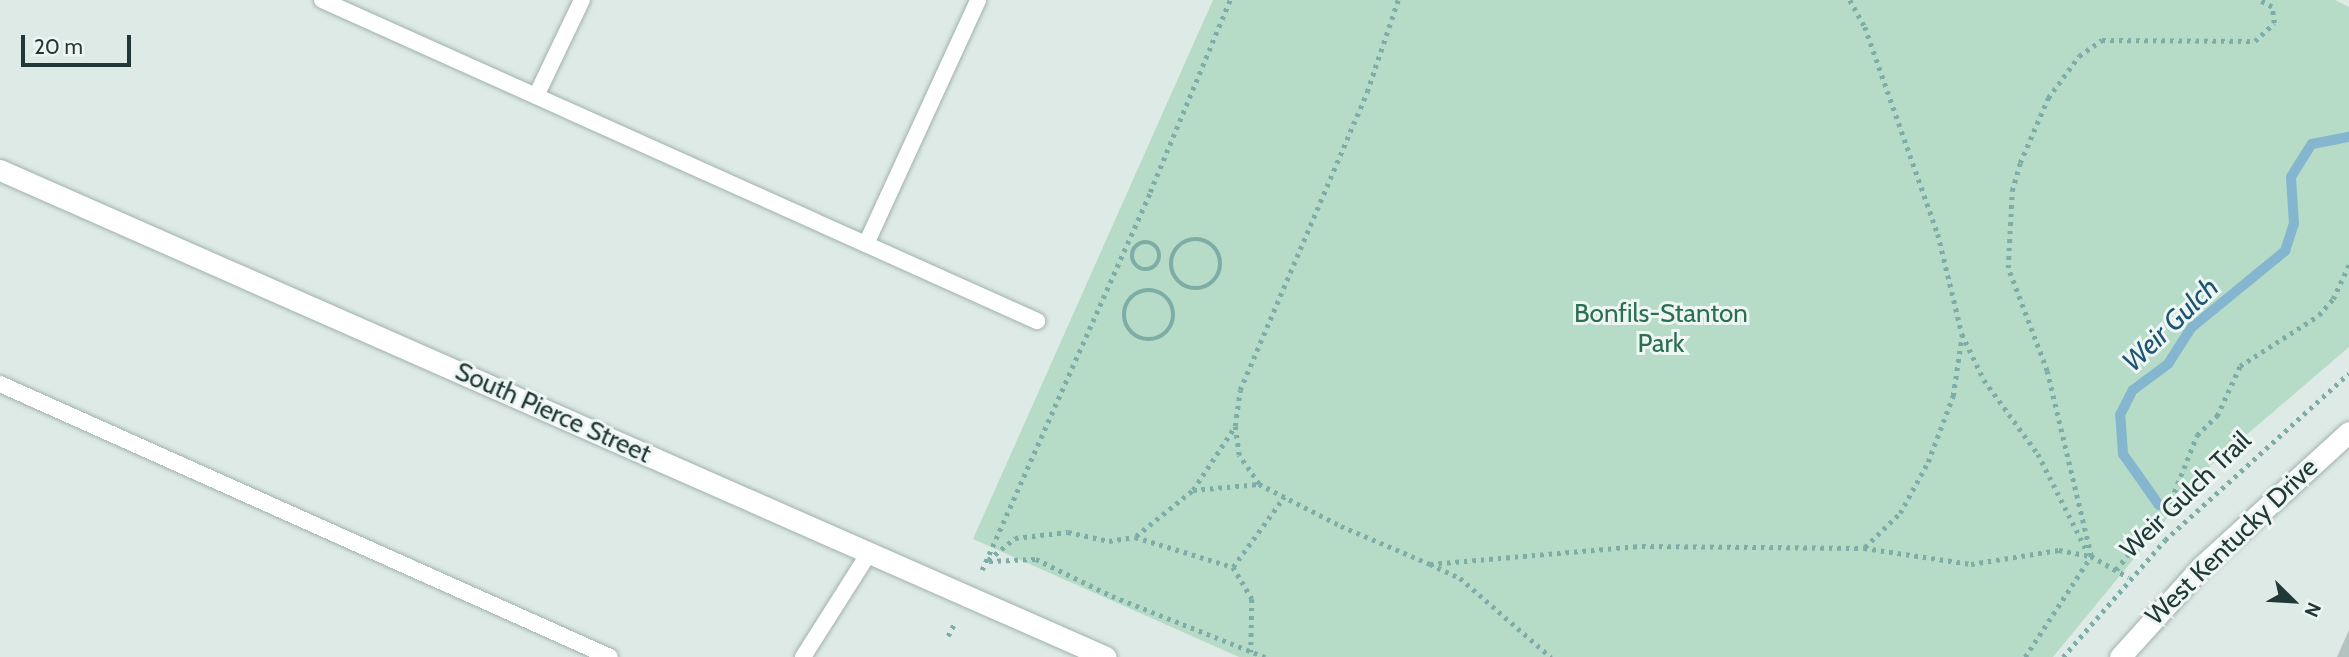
<!DOCTYPE html>
<style>
body{margin:0}
#map{position:relative;width:2349px;height:657px;overflow:hidden;background:#deeae6;font-family:Cabin,sans-serif}
div>[style]{position:absolute}
.green>*{inset:0;background:#b6dbc7}
.stream>*{height:10px;margin:-5px;padding:0 5px;transform-origin:5px;border-radius:5px;background:#85b6cf}
.building>*{inset:0;background:#b3c4c0}
.path>*{height:4.5px;margin-top:-2.25px;transform-origin:0;background:repeating-linear-gradient(90deg,#7eada7 0 3.5px,transparent 0 8.5px)}
.path>.ring{margin:-2.25px;padding:0;box-sizing:content-box;background:none;border:4.5px solid #7eada7;border-radius:50%}
.roads{filter:drop-shadow(0 0 2px #a1b1ae) drop-shadow(0 0 2px #a1b1ae)}
.lane>*{height:16px;margin:-8px;padding:0 8px;transform-origin:8px;border-radius:8px;background:#fff}
.secondary>*{height:21px;margin:-10.5px;padding:0 10.5px;transform-origin:10.5px;border-radius:10.5px;background:#fff}
span{translate:-50% -50%;white-space:nowrap;text-align:center;line-height:1.15;-webkit-text-stroke:6px #eef6f4;paint-order:stroke}
.park-label{font-size:26px;color:#2a6f52}
.street-label{font-size:26px;color:#203937}
.water-label{font-size:28px;color:#1b5474;font-style:italic}
.north{position:absolute;left:2258px;top:566px;width:70px;height:70px;-webkit-text-stroke:5px #eef6f4;paint-order:stroke;rotate:114deg;font-size:19px;font-weight:700;line-height:28px;text-align:center;color:#203937}
.north::after{content:'';display:block;margin:auto;width:24px;height:32px;background:#203937;clip-path:polygon(50% 0,100% 100%,50% 72%,0 100%)}
.scale{position:absolute;left:21px;top:35px;width:110px;height:32px;box-sizing:border-box;border:4px solid #203937;border-top:0;padding-left:9px;font-size:21px;line-height:24px;white-space:nowrap;color:#203937;-webkit-text-stroke:5px #eef6f4;paint-order:stroke}
</style>
<div id="map">
<div class="green">
<i style="clip-path:polygon(1213px 0,2335px 0,2349px 7px,2349px 347px,2210px 466px,2053px 657px,1239px 657px,973px 539px)"></i>
</div>
<div class="stream">
<i style="left:2159px;top:505px;width:62px;rotate:-125.2deg"></i>
<i style="left:2123px;top:454px;width:39px;rotate:-94deg"></i>
<i style="left:2120px;top:415px;width:28px;rotate:-63deg"></i>
<i style="left:2133px;top:390px;width:44px;rotate:-36.6deg"></i>
<i style="left:2168px;top:364px;width:43px;rotate:-57.4deg"></i>
<i style="left:2191px;top:328px;width:122px;rotate:-39.3deg"></i>
<i style="left:2285px;top:251px;width:28px;rotate:-72deg"></i>
<i style="left:2294px;top:224px;width:47px;rotate:-93.7deg"></i>
<i style="left:2291px;top:177px;width:39px;rotate:-58deg"></i>
<i style="left:2312px;top:144px;width:38px;rotate:-11deg"></i>
</div>
<div class="building">
<i style="clip-path:polygon(2349px 630px,2349px 657px,2337px 657px)"></i>
</div>
<div class="path">
<i style="left:1850px;top:0;width:31px;rotate:61deg"></i>
<i style="left:1865px;top:27px;width:219px;rotate:70.6deg"></i>
<i style="left:1938px;top:234px;width:103px;rotate:76.5deg"></i>
<i style="left:1962px;top:334px;width:51px;rotate:64.4deg"></i>
<i style="left:1984px;top:380px;width:92px;rotate:53.9deg"></i>
<i style="left:2038px;top:454px;width:109px;rotate:63.2deg"></i>
<i class="ring" style="left:1171px;top:239px;width:45.5px;height:45.5px"></i>
<i class="ring" style="left:1132px;top:242px;width:23.5px;height:23.5px"></i>
<i class="ring" style="left:1124px;top:290px;width:45.5px;height:45.5px"></i>
<i style="left:1259px;top:484px;width:35px;rotate:-125deg"></i>
<i style="left:1239px;top:455px;width:29px;rotate:-98deg"></i>
<i style="left:1235px;top:426px;width:36px;rotate:-82deg"></i>
<i style="left:1240px;top:390px;width:324px;rotate:-66.9deg"></i>
<i style="left:1367px;top:92px;width:97px;rotate:-71.4deg"></i>
<i style="left:1193px;top:490px;width:66px;rotate:-5.2deg"></i>
<i style="left:1259px;top:484px;width:92px;rotate:27.1deg"></i>
<i style="left:1341px;top:526px;width:97px;rotate:23.1deg"></i>
<i style="left:1430px;top:564px;width:33px;rotate:25deg"></i>
<i style="left:1460px;top:578px;width:121px;rotate:41deg"></i>
<i style="left:1136px;top:536px;width:73px;rotate:-38.9deg"></i>
<i style="left:1193px;top:490px;width:74px;rotate:-56.5deg"></i>
<i style="left:1865px;top:547px;width:49px;rotate:-44.2deg"></i>
<i style="left:1900px;top:513px;width:58px;rotate:-61.2deg"></i>
<i style="left:1928px;top:462px;width:71px;rotate:-69.3deg"></i>
<i style="left:1953px;top:396px;width:62px;rotate:-81.6deg"></i>
<i style="left:988px;top:560px;width:35px;rotate:-39deg"></i>
<i style="left:1015px;top:538px;width:53px;rotate:-6.5deg"></i>
<i style="left:1068px;top:532px;width:42px;rotate:12.4deg"></i>
<i style="left:1109px;top:541px;width:26px;rotate:-9deg"></i>
<i style="left:1135px;top:537px;width:102px;rotate:17deg"></i>
<i style="left:1233px;top:567px;width:37px;rotate:59deg"></i>
<i style="left:1252px;top:599px;width:53px;rotate:91.1deg"></i>
<i style="left:989px;top:561px;width:47px;rotate:-2.4deg"></i>
<i style="left:1036px;top:559px;width:85px;rotate:26deg"></i>
<i style="left:1112px;top:596px;width:165px;rotate:21.7deg"></i>
<i style="left:1430px;top:564px;width:213px;rotate:-4.9deg"></i>
<i style="left:1642px;top:546px;width:222px;rotate:0.5deg"></i>
<i style="left:1864px;top:548px;width:108px;rotate:8.5deg"></i>
<i style="left:1971px;top:564px;width:89px;rotate:-9deg"></i>
<i style="left:2059px;top:550px;width:33px;rotate:11deg"></i>
<i style="left:2091px;top:556px;width:43px;rotate:29.6deg"></i>
<i style="left:1233px;top:567px;width:87px;rotate:-53.9deg"></i>
<i style="left:982px;top:570px;width:414px;rotate:-66deg"></i>
<i style="left:1150px;top:192px;width:208px;rotate:-67.4deg"></i>
<i style="left:2116px;top:570px;width:89px;rotate:-51.8deg"></i>
<i style="left:2171px;top:500px;width:70px;rotate:-68.2deg"></i>
<i style="left:2197px;top:435px;width:28px;rotate:-44deg"></i>
<i style="left:2217px;top:416px;width:55px;rotate:-65.3deg"></i>
<i style="left:2240px;top:366px;width:94px;rotate:-32.8deg"></i>
<i style="left:2319px;top:315px;width:21px;rotate:-49deg"></i>
<i style="left:2333px;top:299px;width:38px;rotate:-65deg"></i>
<i style="left:948px;top:636px;width:16px;rotate:-63deg"></i>
<i style="left:2025px;top:657px;width:121px;rotate:-56.8deg"></i>
<i style="left:2091px;top:556px;width:190px;rotate:-103.4deg"></i>
<i style="left:2047px;top:371px;width:110px;rotate:-110.7deg"></i>
<i style="left:2008px;top:268px;width:77px;rotate:-87deg"></i>
<i style="left:2012px;top:191px;width:29px;rotate:-74deg"></i>
<i style="left:2020px;top:163px;width:71px;rotate:-66.7deg"></i>
<i style="left:2048px;top:98px;width:52px;rotate:-53.6deg"></i>
<i style="left:2079px;top:56px;width:28px;rotate:-35deg"></i>
<i style="left:2102px;top:40px;width:153px;rotate:0.4deg"></i>
<i style="left:2255px;top:41px;width:26px;rotate:-43deg"></i>
<i style="left:2274px;top:23px;width:16px;rotate:-97deg"></i>
<i style="left:2272px;top:7px;width:15px;rotate:-152deg"></i>
<i style="left:2063px;top:657px;width:155px;rotate:-48.9deg"></i>
<i style="left:2165px;top:540px;width:248px;rotate:-42.2deg"></i>
</div>
<div class="roads">
<div class="lane">
<i style="left:322px;top:0;width:784px;rotate:24.18deg"></i>
<i style="left:536px;top:96px;width:106px;rotate:-64.4deg"></i>
<i style="left:866px;top:244px;width:268px;rotate:-65.3deg"></i>
<i style="left:0;top:384px;width:668px;rotate:24.11deg"></i>
<i style="left:803px;top:657px;width:123px;rotate:-57.6deg"></i>
</div>
<div class="secondary">
<i style="left:0;top:170px;width:1208px;rotate:23.77deg"></i>
<i style="left:2120px;top:657px;width:121px;rotate:-48deg"></i>
<i style="left:2201px;top:567px;width:200px;rotate:-42.4deg"></i>
</div>
</div>
<div class="park-label">
<span style="left:1661px;top:329px">Bonfils-Stanton<br>Park</span>
</div>
<div class="street-label">
<span style="left:553px;top:413px;rotate:24deg">South Pierce Street</span>
<span style="left:2186px;top:495px;rotate:-44deg">Weir Gulch Trail</span>
<span style="left:2232px;top:542px;rotate:-44deg">West Kentucky Drive</span>
</div>
<div class="water-label">
<span style="left:2170px;top:324px;rotate:-44deg">Weir Gulch</span>
</div>
<div class="north">N</div>
<div class="scale">20 m</div>
</div>
